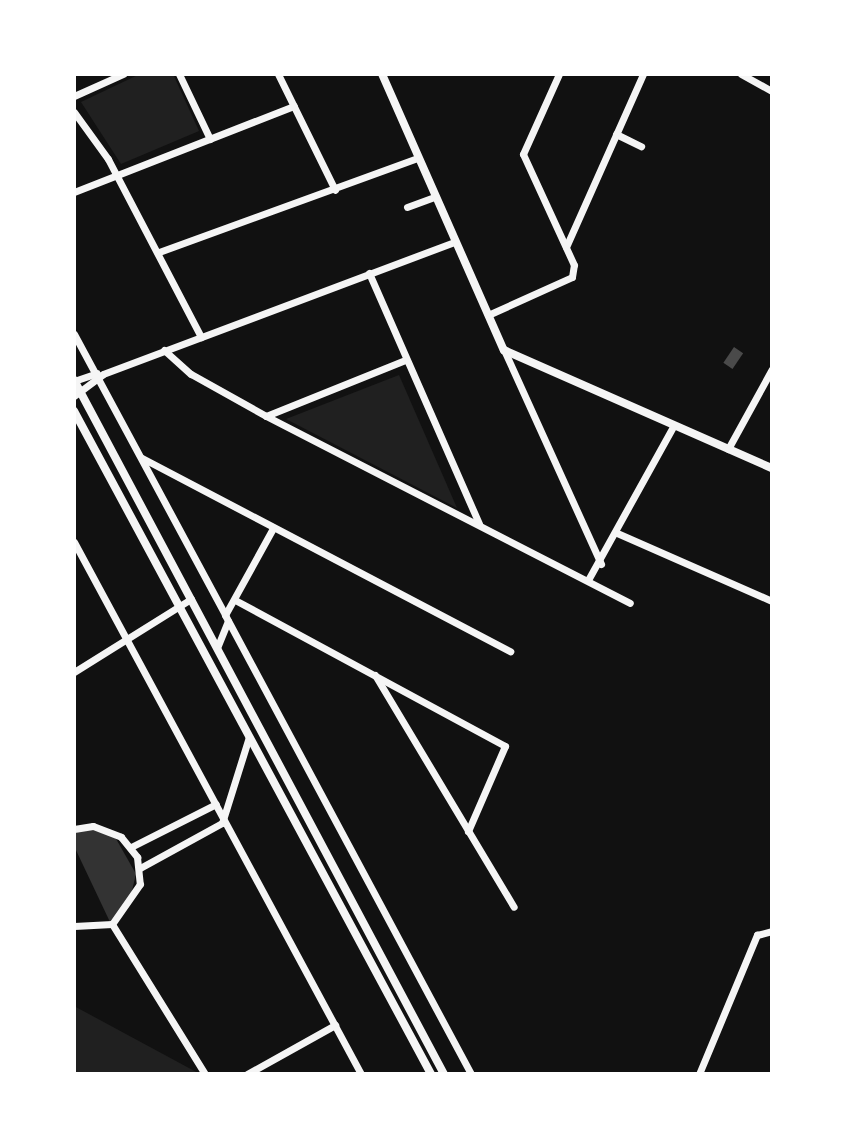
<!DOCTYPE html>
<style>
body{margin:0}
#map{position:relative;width:846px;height:1148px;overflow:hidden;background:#111;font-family:"Fira Sans Condensed",sans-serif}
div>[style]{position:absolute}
.green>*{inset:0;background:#202020}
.water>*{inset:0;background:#333}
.building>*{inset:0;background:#4a4a4a;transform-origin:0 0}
.minor>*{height:7px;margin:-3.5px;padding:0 3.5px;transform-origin:3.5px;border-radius:3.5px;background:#f5f5f5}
.tertiary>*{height:8px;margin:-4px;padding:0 4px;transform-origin:4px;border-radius:4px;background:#f5f5f5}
span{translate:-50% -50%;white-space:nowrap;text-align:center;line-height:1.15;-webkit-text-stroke:7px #fff;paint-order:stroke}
.frame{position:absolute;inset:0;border:76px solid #fff;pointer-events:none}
</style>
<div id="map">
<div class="green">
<i style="clip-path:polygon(140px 74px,173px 74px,199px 131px,121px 164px,81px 102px)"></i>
<i style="clip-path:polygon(399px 375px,457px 508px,286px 419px)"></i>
<i style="clip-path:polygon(74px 1006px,200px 1074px,74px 1074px)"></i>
</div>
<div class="water">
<i style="clip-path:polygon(89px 829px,115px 837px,136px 874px,128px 907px,110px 922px,74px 846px,74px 833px)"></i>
</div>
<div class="building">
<i style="left:734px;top:347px;width:11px;height:19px;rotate:34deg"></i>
</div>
<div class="minor">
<i style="left:179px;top:74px;width:72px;rotate:64.5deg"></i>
<i style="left:278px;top:74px;width:129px;rotate:63.8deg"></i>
<i style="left:741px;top:74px;width:35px;rotate:29deg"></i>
<i style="left:74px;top:96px;width:54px;rotate:-24.2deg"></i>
<i style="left:74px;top:112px;width:58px;rotate:54.1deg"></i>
<i style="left:108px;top:159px;width:201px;rotate:62.4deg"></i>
<i style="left:616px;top:134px;width:28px;rotate:26deg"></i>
<i style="left:74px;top:192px;width:236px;rotate:-21.4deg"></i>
<i style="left:407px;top:207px;width:29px;rotate:-20deg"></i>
<i style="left:566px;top:247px;width:189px;rotate:-66deg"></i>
<i style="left:159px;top:252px;width:275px;rotate:-20deg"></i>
<i style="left:369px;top:273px;width:274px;rotate:66.3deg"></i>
<i style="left:488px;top:315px;width:92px;rotate:-24.3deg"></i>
<i style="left:572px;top:277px;width:12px;rotate:-81deg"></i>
<i style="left:574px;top:265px;width:122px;rotate:-114.7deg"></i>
<i style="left:523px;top:154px;width:88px;rotate:-65.8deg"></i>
<i style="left:74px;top:334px;width:319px;rotate:61.7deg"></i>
<i style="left:164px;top:350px;width:36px;rotate:42deg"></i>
<i style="left:191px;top:374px;width:86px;rotate:29.2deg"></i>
<i style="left:266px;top:416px;width:409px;rotate:27.2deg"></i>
<i style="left:504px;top:350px;width:235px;rotate:65.6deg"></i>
<i style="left:74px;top:381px;width:24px;rotate:-19deg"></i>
<i style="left:74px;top:396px;width:36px;rotate:-37deg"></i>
<i style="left:103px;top:374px;width:376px;rotate:-20.6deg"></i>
<i style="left:266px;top:416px;width:150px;rotate:-21.9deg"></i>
<i style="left:728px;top:449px;width:91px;rotate:-61.2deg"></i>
<i style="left:142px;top:458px;width:416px;rotate:27.7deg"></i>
<i style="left:272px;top:530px;width:97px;rotate:118.9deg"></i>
<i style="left:225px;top:615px;width:521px;rotate:61.81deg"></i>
<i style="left:617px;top:533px;width:169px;rotate:23.7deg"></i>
<i style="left:74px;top:542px;width:604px;rotate:61.65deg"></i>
<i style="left:588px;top:580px;width:177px;rotate:-61deg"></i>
<i style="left:235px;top:600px;width:307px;rotate:28.4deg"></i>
<i style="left:505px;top:746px;width:93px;rotate:113.5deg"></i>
<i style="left:217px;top:648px;width:29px;rotate:-68deg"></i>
<i style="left:74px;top:672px;width:138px;rotate:-32deg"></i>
<i style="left:375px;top:675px;width:270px;rotate:59.1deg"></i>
<i style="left:74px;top:829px;width:19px;rotate:-9deg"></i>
<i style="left:93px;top:826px;width:30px;rotate:21deg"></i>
<i style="left:121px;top:837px;width:26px;rotate:51deg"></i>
<i style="left:137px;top:857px;width:27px;rotate:84deg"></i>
<i style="left:140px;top:884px;width:49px;rotate:125deg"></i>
<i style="left:112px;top:924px;width:38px;rotate:177deg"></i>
<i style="left:131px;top:847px;width:95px;rotate:-26.8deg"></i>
<i style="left:140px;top:868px;width:94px;rotate:-28.8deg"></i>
<i style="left:222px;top:823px;width:90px;rotate:-72.6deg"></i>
<i style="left:112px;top:924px;width:176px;rotate:58.2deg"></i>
<i style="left:247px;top:1074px;width:101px;rotate:-29.1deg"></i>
<i style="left:699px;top:1074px;width:151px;rotate:-67.4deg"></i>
<i style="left:757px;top:935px;width:16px;rotate:-15deg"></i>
</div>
<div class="tertiary">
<i style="left:382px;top:74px;width:302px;rotate:66.2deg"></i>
<i style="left:504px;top:350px;width:293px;rotate:23.8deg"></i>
<i style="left:74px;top:380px;width:786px;rotate:61.94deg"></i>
<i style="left:74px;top:411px;width:753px;rotate:61.7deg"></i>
</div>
<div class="frame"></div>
</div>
